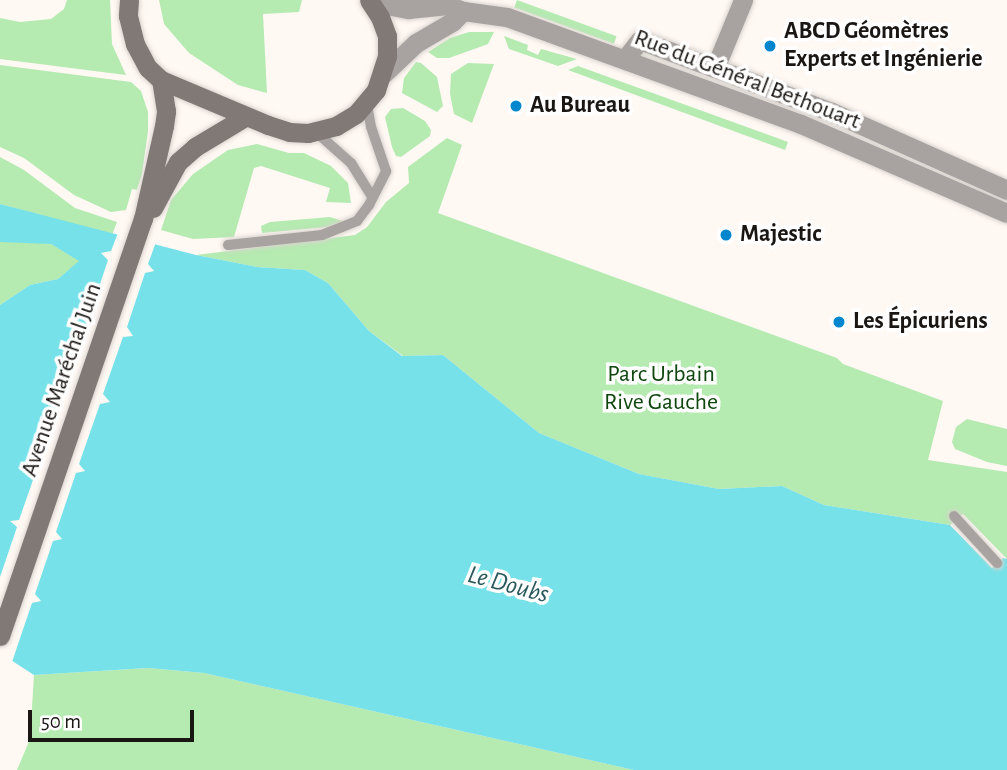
<!DOCTYPE html>
<meta charset="utf-8">
<style>
body{margin:0}
#map{position:relative;width:1007px;height:770px;overflow:hidden;background:#fff8f3;font-family:"Alegreya Sans",sans-serif}
div>[style]{position:absolute}
.green>*{inset:0;background:#b5eab1;transform-origin:0 0}
.water>*{inset:0;background:#76e1e8}
.pier>*{inset:0;background:#fff8f3}
.roads{filter:drop-shadow(0 0 2px #dad4cf) drop-shadow(0 0 2px #dad4cf)}
.service>*{height:10px;margin:-5px;padding:0 5px;transform-origin:5px;border-radius:5px;background:#a8a2a0}
.minor>*{height:19px;margin:-9.5px;padding:0 9.5px;transform-origin:9.5px;border-radius:9.5px;background:#a8a2a0}
.tertiary>*{height:19px;margin:-9.5px;padding:0 9.5px;transform-origin:9.5px;border-radius:9.5px;background:#a8a2a0}
.secondary>*{height:19px;margin:-9.5px;padding:0 9.5px;transform-origin:9.5px;border-radius:9.5px;background:#807975}
.dots>*{width:19px;height:19px;translate:-50% -50%;box-sizing:border-box;border:4px solid #fff;border-radius:50%}
span{translate:-50% -50%;white-space:nowrap;text-align:center;line-height:1.15;-webkit-text-stroke:7px #fff;paint-order:stroke}
.poi-label{font-size:24px;color:#1a1614;font-weight:700}
.left{translate:0 -50%;text-align:left}
.street-label{font-size:24px;color:#1a1614}
.park-label{font-size:24px;color:#0e470e}
.water-label{font-size:26px;color:#29585b;font-style:italic}
.scale{position:absolute;left:28px;top:710px;width:166px;height:32px;box-sizing:border-box;border:4px solid #1a1614;border-top:0;padding-left:9px;font-size:21px;line-height:24px;white-space:nowrap;color:#1a1614;-webkit-text-stroke:5px #fff;paint-order:stroke}
</style>
<div id="map">
<div class="green">
<i style="clip-path:polygon(67px 0,110px 0,112px 44px,126px 75px,0 59px,0 18px,20px 22px,51px 19px,64px 9px)"></i>
<i style="clip-path:polygon(159px 0,302px 0,299px 12px,263px 14px,267px 93px,238px 85px,189px 53px,164px 24px)"></i>
<i style="left:517px;top:0;width:106px;height:8px;rotate:20deg"></i>
<i style="clip-path:polygon(469px 32px,494px 32px,488px 44px,449px 58px,437px 58px,428px 52px,450px 38px)"></i>
<i style="clip-path:polygon(504px 36px,528px 45px,527px 50px,538px 55px,541px 49px,577px 59px,558px 66px,509px 49px)"></i>
<i style="clip-path:polygon(416px 62px,421px 63px,437px 77px,443px 106px,437px 112px,402px 93px,404px 78px)"></i>
<i style="clip-path:polygon(468px 63px,494px 64px,472px 123px,454px 114px,450px 94px,451px 74px)"></i>
<i style="clip-path:polygon(0 65px,131px 82px,141px 91px,148px 112px,148px 131px,142px 174px,137px 190px,132px 189px,126px 210px,111px 212px,74px 195px,24px 158px,0 147px)"></i>
<i style="clip-path:polygon(578px 66px,788px 142px,785px 150px,568px 70px)"></i>
<i style="clip-path:polygon(403px 108px,425px 121px,431px 130px,430px 136px,401px 157px,396px 156px,392px 147px,385px 117px,391px 109px)"></i>
<i style="clip-path:polygon(447px 138px,462px 145px,438px 213px,837px 358px,843px 364px,943px 401px,928px 460px,1007px 472px,1007px 559px,963px 514px,950px 525px,824px 505px,782px 486px,719px 489px,639px 474px,539px 433px,443px 355px,403px 356px,369px 331px,328px 283px,305px 270px,257px 267px,196px 255px,355px 235px,367px 227px,386px 202px,409px 183px,408px 167px)"></i>
<i style="clip-path:polygon(257px 144px,289px 153px,304px 153px,331px 166px,348px 183px,351px 203px,326px 202px,330px 188px,261px 166px,254px 168px,234px 237px,193px 239px,161px 230px,171px 200px,193px 174px,228px 150px)"></i>
<i style="clip-path:polygon(0 157px,24px 170px,75px 208px,117px 222px,112px 235px,0 204px)"></i>
<i style="clip-path:polygon(330px 217px,343px 221px,328px 227px,262px 233px,261px 226px,270px 222px)"></i>
<i style="clip-path:polygon(30px 241px,51px 244px,80px 261px,58px 279px,30px 285px,0 305px,0 242px)"></i>
<i style="clip-path:polygon(967px 419px,1007px 429px,1007px 466px,987px 462px,955px 449px,952px 442px,956px 427px)"></i>
<i style="clip-path:polygon(148px 668px,204px 673px,634px 770px,17px 770px,30px 739px,34px 675px)"></i>
</div>
<div class="water">
<i style="clip-path:polygon(0 204px,196px 255px,257px 267px,305px 270px,328px 283px,369px 331px,402px 356px,443px 355px,539px 433px,639px 474px,719px 489px,782px 486px,824px 505px,950px 525px,992px 568px,1003px 558px,1007px 559px,1007px 770px,634px 770px,204px 673px,148px 668px,34px 675px,0 653px,0 305px,30px 285px,58px 279px,79px 261px,51px 244px,0 242px)"></i>
</div>
<div class="pier">
<i style="clip-path:polygon(118px 233px,156px 242px,148px 264px,154px 271px,145px 273px,127px 327px,133px 336px,123px 337px,103px 394px,110px 402px,100px 404px,79px 464px,85px 471px,76px 473px,56px 532px,62px 539px,53px 541px,35px 594px,41px 601px,32px 603px,12px 662px,0 657px,0 577px,17px 527px,10px 521px,19px 520px,40px 460px,34px 453px,43px 452px,64px 390px,57px 383px,67px 382px,87px 324px,80px 316px,90px 314px,108px 260px,101px 253px,111px 251px)"></i>
</div>
<div class="roads">
<div class="service">
<i style="left:316px;top:132px;width:47px;rotate:41.5deg"></i>
<i style="left:351px;top:163px;width:39px;rotate:58deg"></i>
<i style="left:228px;top:245px;width:95px;rotate:-6.1deg"></i>
<i style="left:322px;top:235px;width:38px;rotate:-22deg"></i>
<i style="left:357px;top:221px;width:20px;rotate:-53deg"></i>
<i style="left:369px;top:205px;width:38px;rotate:-63deg"></i>
<i style="left:386px;top:171px;width:46px;rotate:-108.8deg"></i>
<i style="left:371px;top:127px;width:23px;rotate:-100deg"></i>
<i style="left:954px;top:516px;width:64px;rotate:47.5deg"></i>
</div>
<div class="minor">
<i style="left:625px;top:59px;width:24px;rotate:-52deg"></i>
<i style="left:640px;top:40px;width:205px;rotate:20.6deg"></i>
<i style="left:832px;top:112px;width:192px;rotate:24deg"></i>
<i style="left:715px;top:68px;width:74px;rotate:-67.6deg"></i>
</div>
<div class="tertiary">
<i style="left:371px;top:2px;width:38px;rotate:11deg"></i>
<i style="left:408px;top:9px;width:40px;rotate:-5.7deg"></i>
<i style="left:448px;top:5px;width:16px;rotate:22deg"></i>
<i style="left:463px;top:11px;width:44px;rotate:7.8deg"></i>
<i style="left:507px;top:17px;width:313px;rotate:20deg"></i>
<i style="left:801px;top:124px;width:224px;rotate:23.4deg"></i>
<i style="left:382px;top:75px;width:47px;rotate:-43.3deg"></i>
<i style="left:416px;top:43px;width:42px;rotate:-30.3deg"></i>
<i style="left:452px;top:22px;width:16px;rotate:-45deg"></i>
</div>
<div class="secondary">
<i style="left:129px;top:0;width:16px;rotate:94deg"></i>
<i style="left:128px;top:16px;width:29px;rotate:76deg"></i>
<i style="left:135px;top:44px;width:27px;rotate:62deg"></i>
<i style="left:148px;top:68px;width:18px;rotate:43deg"></i>
<i style="left:161px;top:80px;width:116px;rotate:22.8deg"></i>
<i style="left:268px;top:125px;width:22px;rotate:18deg"></i>
<i style="left:289px;top:132px;width:19px;rotate:3deg"></i>
<i style="left:308px;top:133px;width:29px;rotate:-14deg"></i>
<i style="left:336px;top:126px;width:23px;rotate:-31deg"></i>
<i style="left:356px;top:114px;width:31px;rotate:-50deg"></i>
<i style="left:376px;top:90px;width:36px;rotate:-72deg"></i>
<i style="left:387px;top:56px;width:20px;rotate:-90deg"></i>
<i style="left:387px;top:36px;width:20px;rotate:-110deg"></i>
<i style="left:380px;top:17px;width:20px;rotate:-123deg"></i>
<i style="left:153px;top:208px;width:52px;rotate:-61.5deg"></i>
<i style="left:178px;top:162px;width:23px;rotate:-41deg"></i>
<i style="left:195px;top:147px;width:58px;rotate:-31deg"></i>
<i style="left:0;top:636px;width:441px;rotate:-71.1deg"></i>
<i style="left:143px;top:219px;width:95px;rotate:-77.3deg"></i>
<i style="left:164px;top:126px;width:15px;rotate:-82deg"></i>
<i style="left:166px;top:111px;width:31px;rotate:-99deg"></i>
</div>
</div>
<div class="dots">
<i style="left:770px;top:46px;background:#0286cd"></i>
<i style="left:516px;top:106px;background:#0286cd"></i>
<i style="left:726px;top:235px;background:#0286cd"></i>
<i style="left:839px;top:322px;background:#0286cd"></i>
</div>
<div class="poi-label">
<span class="left" style="left:784px;top:46px">ABCD Géomètres<br>Experts et Ingénierie</span>
<span class="left" style="left:530px;top:106px">Au Bureau</span>
<span class="left" style="left:740px;top:235px">Majestic</span>
<span class="left" style="left:853px;top:322px">Les Épicuriens</span>
</div>
<div class="street-label">
<span style="left:747px;top:80px;rotate:21deg">Rue du Général Bethouart</span>
<span style="left:62px;top:380px;rotate:-71deg">Avenue Maréchal Juin</span>
</div>
<div class="park-label">
<span style="left:661px;top:389px">Parc Urbain<br>Rive Gauche</span>
</div>
<div class="water-label">
<span style="left:508px;top:585px;rotate:15deg">Le Doubs</span>
</div>
<div class="scale">50 m</div>
</div>
